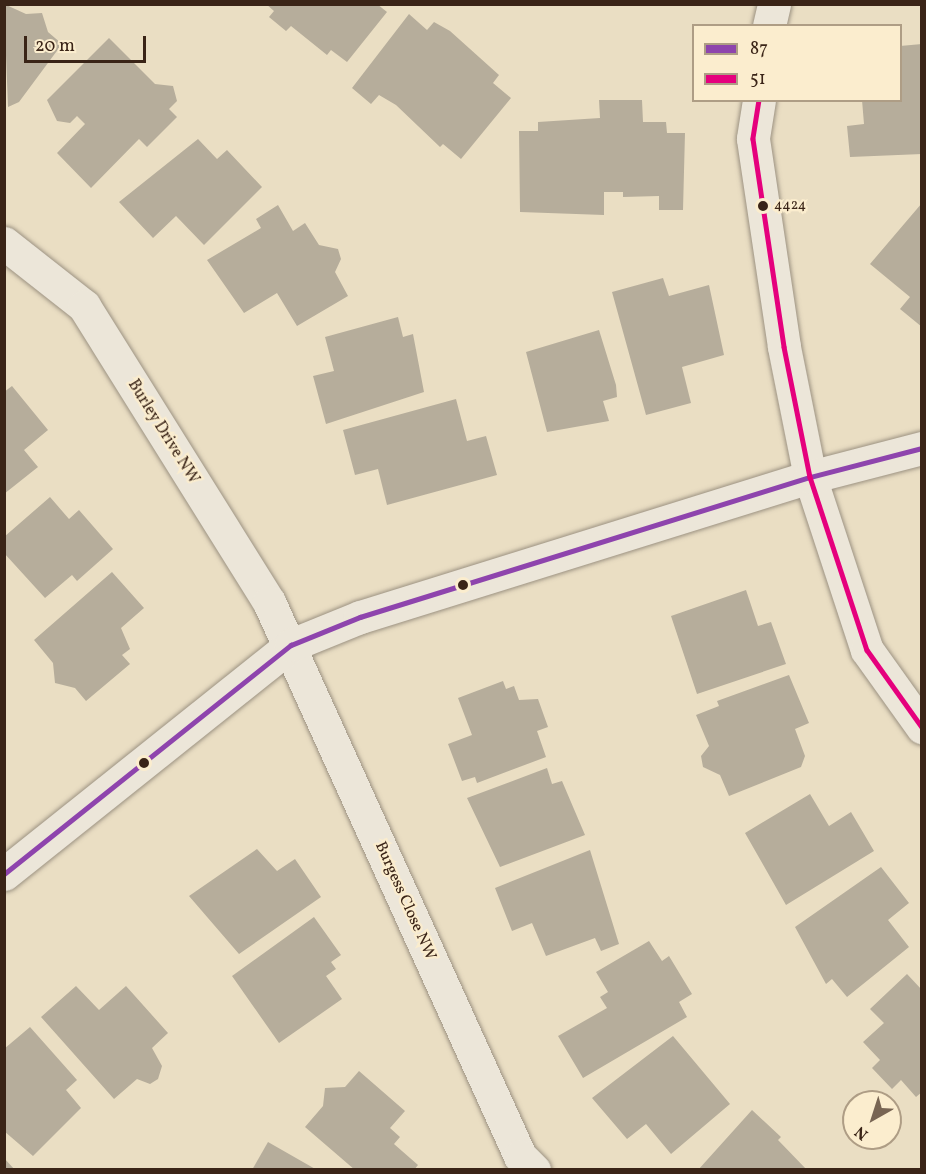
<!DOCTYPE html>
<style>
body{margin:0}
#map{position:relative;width:926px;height:1174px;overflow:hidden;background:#eadec3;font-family:Vollkorn,serif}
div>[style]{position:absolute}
.building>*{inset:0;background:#b6ad9b}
.roads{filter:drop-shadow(0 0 2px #9c9282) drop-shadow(0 0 2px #9c9282)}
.minor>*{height:33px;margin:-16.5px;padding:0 16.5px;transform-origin:16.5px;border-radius:16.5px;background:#ece6d9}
.tertiary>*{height:33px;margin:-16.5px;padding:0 16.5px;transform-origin:16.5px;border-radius:16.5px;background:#ece6d9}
.bus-1>*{height:4.5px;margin:-2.25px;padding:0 2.25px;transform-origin:2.25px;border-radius:2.25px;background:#8e44ad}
.bus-2>*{height:4.5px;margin:-2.25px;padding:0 2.25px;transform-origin:2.25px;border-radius:2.25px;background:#e5007d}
.dots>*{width:16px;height:16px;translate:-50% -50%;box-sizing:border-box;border:3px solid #fbedce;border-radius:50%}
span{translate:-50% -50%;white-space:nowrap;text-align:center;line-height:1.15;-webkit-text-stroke:4.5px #fbedce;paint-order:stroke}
.bus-label{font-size:14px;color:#3a2417}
.left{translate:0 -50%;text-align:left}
.street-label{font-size:16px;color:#3a2417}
.frame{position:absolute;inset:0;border:6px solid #3a2417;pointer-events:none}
.legend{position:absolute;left:692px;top:24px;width:210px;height:78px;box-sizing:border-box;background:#fbedce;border:2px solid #ae9d85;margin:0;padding:8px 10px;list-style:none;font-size:18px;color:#3a2417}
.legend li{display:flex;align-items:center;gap:12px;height:30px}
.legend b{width:30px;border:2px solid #ae9d85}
.north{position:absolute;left:842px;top:1090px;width:60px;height:60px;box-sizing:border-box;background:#fbedce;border:2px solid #ae9d85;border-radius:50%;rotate:219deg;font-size:16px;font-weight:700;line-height:24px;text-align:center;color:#3a2417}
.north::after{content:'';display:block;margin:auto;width:21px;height:27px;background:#786553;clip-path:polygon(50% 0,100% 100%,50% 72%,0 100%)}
.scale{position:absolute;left:24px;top:36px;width:122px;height:27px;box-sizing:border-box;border:3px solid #3a2417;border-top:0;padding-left:8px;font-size:18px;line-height:21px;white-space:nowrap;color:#3a2417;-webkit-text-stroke:4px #fbedce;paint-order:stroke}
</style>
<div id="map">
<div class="building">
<i style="clip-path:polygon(4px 4px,26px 14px,42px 13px,48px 32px,62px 44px,19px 102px,8px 107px)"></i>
<i style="clip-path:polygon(266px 4px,377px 4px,387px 12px,347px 62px,331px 50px,327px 55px,291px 26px,286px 31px,269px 17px,274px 11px)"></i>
<i style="clip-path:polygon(409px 14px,427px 30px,434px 22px,450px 31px,499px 75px,493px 83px,511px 98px,461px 159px,443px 144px,440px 147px,396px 105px,379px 95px,371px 104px,352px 88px)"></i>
<i style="clip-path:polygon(109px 38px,155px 84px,173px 86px,177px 101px,169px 109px,177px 117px,147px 147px,139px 139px,91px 188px,57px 153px,85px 124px,77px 116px,70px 123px,57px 121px,47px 100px)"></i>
<i style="clip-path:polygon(922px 44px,922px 154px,850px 157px,847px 126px,864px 124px,862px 100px,900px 100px,900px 46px)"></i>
<i style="clip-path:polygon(599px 100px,642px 100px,643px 122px,666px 122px,667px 133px,685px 133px,683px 210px,659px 210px,659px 196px,623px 197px,623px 192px,604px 192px,604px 215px,520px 212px,519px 131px,538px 131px,538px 122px,600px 118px)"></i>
<i style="clip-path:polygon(198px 139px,217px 159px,227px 150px,262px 187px,204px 245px,176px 216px,153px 238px,119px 202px)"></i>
<i style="clip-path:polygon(922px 203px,922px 327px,900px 309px,910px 297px,870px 264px)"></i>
<i style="clip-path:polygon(278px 205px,293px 231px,305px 223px,319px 245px,338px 249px,341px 259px,335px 272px,348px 296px,297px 326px,277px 293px,244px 313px,207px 260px,261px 228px,256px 219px)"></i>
<i style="clip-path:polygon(663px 278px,669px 296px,709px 285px,724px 355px,682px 367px,691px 403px,646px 415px,612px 292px)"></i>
<i style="clip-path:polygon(398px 317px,403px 337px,413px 334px,424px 392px,326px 424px,313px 376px,334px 371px,325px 337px)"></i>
<i style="clip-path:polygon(599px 330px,616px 385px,617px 397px,603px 401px,609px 421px,547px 432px,526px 352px)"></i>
<i style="clip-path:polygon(12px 386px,48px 430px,24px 450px,38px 467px,4px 494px,4px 392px)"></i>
<i style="clip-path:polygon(456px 399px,467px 441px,486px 436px,497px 475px,387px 505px,378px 469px,355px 475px,343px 430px)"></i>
<i style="clip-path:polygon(50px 497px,69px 519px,79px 510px,113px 549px,77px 581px,72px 575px,45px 598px,4px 553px,4px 537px)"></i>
<i style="clip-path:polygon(112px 572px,144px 608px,121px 628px,130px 649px,122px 655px,130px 664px,86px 701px,75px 688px,55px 683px,53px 663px,34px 640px)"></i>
<i style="clip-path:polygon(746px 590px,758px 626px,771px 622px,786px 664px,697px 694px,671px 616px)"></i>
<i style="clip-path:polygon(789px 675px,809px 723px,795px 729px,805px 756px,801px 767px,729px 796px,720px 775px,703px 767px,701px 756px,709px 746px,696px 715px,719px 706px,717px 701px)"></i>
<i style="clip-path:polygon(503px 681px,506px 689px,514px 686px,519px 700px,538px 699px,548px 727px,537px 731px,546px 757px,477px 783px,475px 777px,462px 781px,448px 744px,472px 735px,458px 698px)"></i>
<i style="clip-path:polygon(547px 768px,552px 784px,562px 781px,585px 835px,500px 867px,467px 798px)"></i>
<i style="clip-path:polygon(810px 794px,829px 826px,851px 812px,874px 851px,786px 905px,745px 833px)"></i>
<i style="clip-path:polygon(257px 849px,277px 871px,295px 859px,321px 897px,239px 954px,189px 896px)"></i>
<i style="clip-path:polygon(590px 850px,619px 944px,601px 951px,595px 938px,546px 956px,532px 923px,512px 931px,495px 888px)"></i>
<i style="clip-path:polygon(881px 867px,909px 903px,888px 920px,909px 947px,847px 997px,832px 979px,826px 984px,795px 927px)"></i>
<i style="clip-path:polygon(314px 917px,341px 955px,331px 962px,336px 969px,326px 976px,342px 999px,279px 1043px,232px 976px)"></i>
<i style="clip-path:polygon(649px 941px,662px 961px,669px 956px,692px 994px,679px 1002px,687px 1017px,583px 1078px,558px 1036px,607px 1008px,600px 997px,608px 992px,596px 972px)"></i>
<i style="clip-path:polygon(907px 974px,922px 990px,922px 1092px,916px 1097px,901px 1080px,892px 1089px,872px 1068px,880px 1060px,863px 1042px,884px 1023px,870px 1009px)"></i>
<i style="clip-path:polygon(76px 986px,99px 1010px,126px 986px,168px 1033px,152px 1048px,162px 1066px,158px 1079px,150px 1084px,137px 1079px,114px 1099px,41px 1017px)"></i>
<i style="clip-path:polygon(30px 1027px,77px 1080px,66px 1090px,81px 1108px,33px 1156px,4px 1131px,4px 1049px)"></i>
<i style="clip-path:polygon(673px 1036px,730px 1104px,671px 1154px,646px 1124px,627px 1139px,592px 1098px)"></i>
<i style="clip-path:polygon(359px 1071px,405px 1111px,390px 1128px,400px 1137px,394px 1144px,418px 1165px,414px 1170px,355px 1170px,305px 1127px,323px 1106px,325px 1088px,345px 1087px)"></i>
<i style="clip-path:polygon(752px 1110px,781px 1137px,778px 1140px,807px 1170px,698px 1170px)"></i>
<i style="clip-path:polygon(268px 1142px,317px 1170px,252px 1170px)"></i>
<i style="clip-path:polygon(4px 1158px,15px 1170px,4px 1170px)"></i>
</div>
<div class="roads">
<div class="minor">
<i style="left:4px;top:243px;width:102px;rotate:38.2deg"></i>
<i style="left:84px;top:306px;width:349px;rotate:58deg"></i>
<i style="left:269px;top:602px;width:608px;rotate:65.63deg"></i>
<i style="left:520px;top:1156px;width:20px;rotate:45deg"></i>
<i style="left:810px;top:477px;width:182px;rotate:71.8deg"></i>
<i style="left:867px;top:650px;width:95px;rotate:54.5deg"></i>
</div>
<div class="tertiary">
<i style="left:769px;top:26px;width:23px;rotate:-77deg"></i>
<i style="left:759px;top:100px;width:39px;rotate:99deg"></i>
<i style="left:753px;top:139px;width:210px;rotate:81.5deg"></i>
<i style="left:784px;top:347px;width:133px;rotate:78.7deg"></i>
<i style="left:4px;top:874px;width:367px;rotate:-38.6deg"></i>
<i style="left:291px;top:645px;width:74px;rotate:-22.1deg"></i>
<i style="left:360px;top:617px;width:471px;rotate:-17.3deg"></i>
<i style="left:810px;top:477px;width:116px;rotate:-14.5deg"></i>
</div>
</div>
<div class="bus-1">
<i style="left:4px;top:874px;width:367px;rotate:-38.6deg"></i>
<i style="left:291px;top:645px;width:74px;rotate:-22.1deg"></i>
<i style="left:360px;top:617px;width:471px;rotate:-17.3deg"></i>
<i style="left:810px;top:477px;width:116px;rotate:-14.5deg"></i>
</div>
<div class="bus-2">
<i style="left:759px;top:100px;width:39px;rotate:99deg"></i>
<i style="left:753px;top:139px;width:210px;rotate:81.5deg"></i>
<i style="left:784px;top:347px;width:133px;rotate:78.7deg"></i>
<i style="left:810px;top:477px;width:182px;rotate:71.8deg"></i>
<i style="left:867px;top:650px;width:95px;rotate:54.5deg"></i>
</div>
<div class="dots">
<i style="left:763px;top:206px;background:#3a2417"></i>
<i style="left:463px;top:585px;background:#3a2417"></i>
<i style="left:144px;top:763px;background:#3a2417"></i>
</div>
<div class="bus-label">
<span class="left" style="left:774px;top:206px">4424</span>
</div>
<div class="street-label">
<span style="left:163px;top:432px;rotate:58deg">Burley Drive NW</span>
<span style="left:405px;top:901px;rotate:66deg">Burgess Close NW</span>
</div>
<div class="frame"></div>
<ul class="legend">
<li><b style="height:8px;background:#8e44ad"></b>87</li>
<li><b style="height:8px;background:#e5007d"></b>51</li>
</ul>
<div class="north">N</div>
<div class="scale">20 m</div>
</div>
